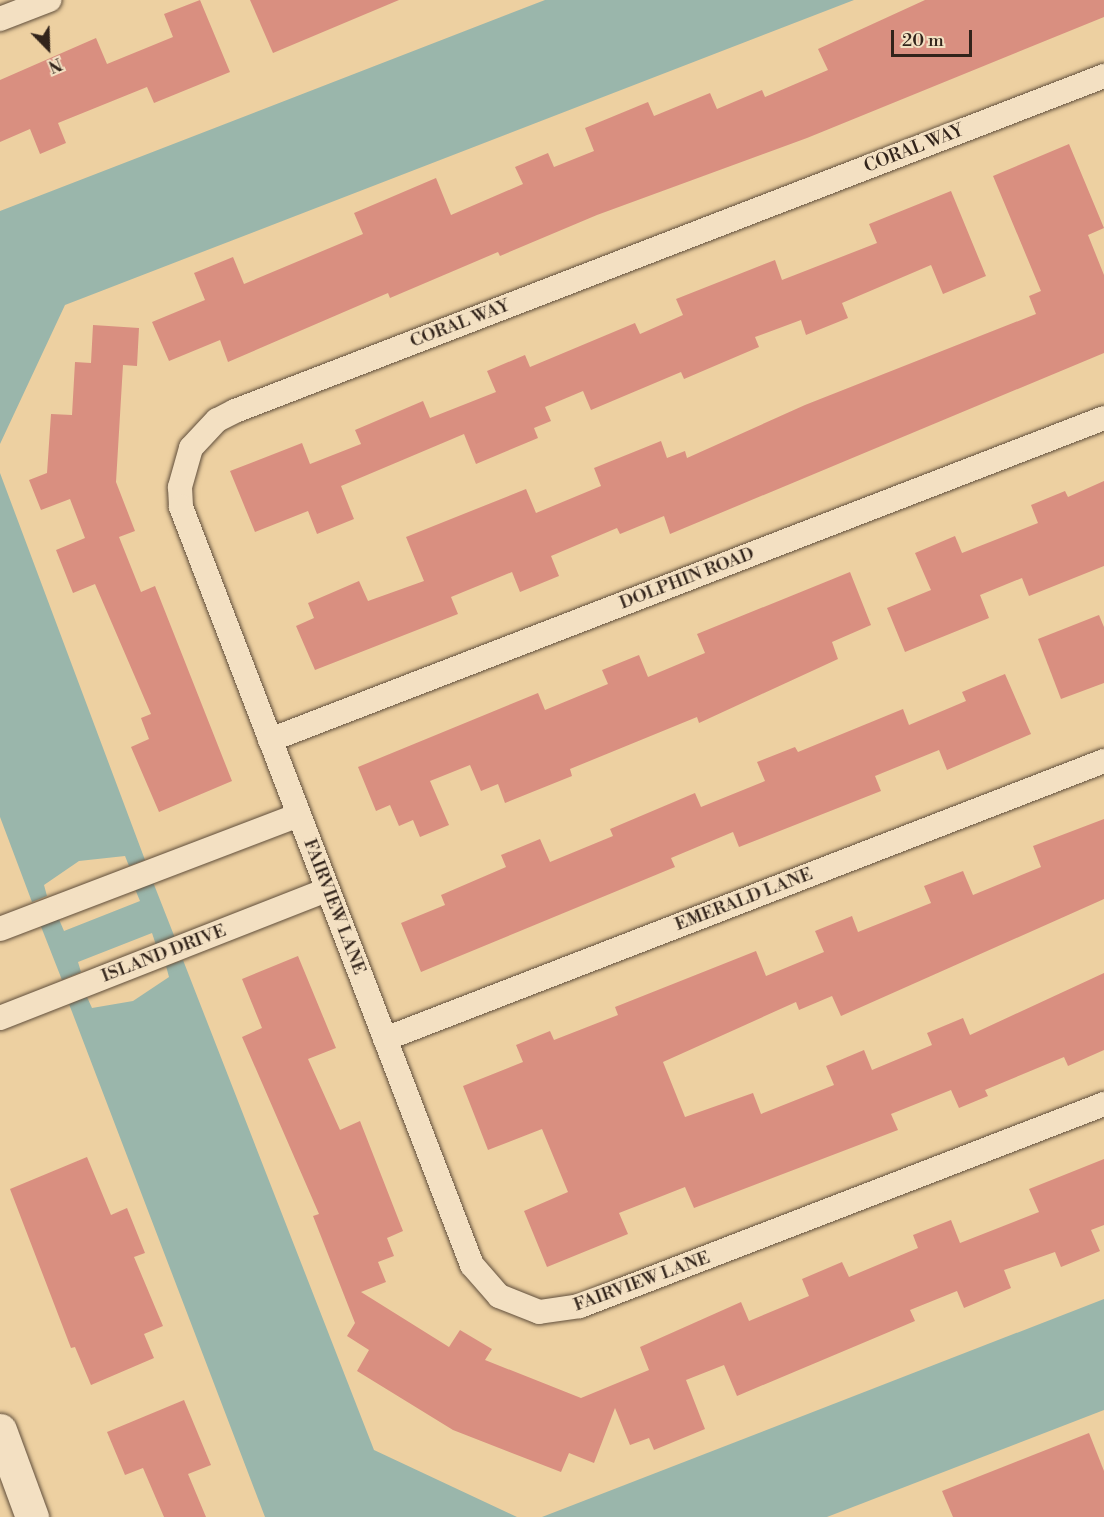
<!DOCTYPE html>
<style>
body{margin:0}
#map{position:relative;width:1104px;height:1517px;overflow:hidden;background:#edd0a1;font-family:"Libre Bodoni",serif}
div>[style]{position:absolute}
.water>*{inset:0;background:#9ab6ab}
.building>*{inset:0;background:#d98f80}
.roads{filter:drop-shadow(0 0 2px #614f3c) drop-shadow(0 0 2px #614f3c)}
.minor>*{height:24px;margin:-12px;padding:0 12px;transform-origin:12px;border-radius:12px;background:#f3e0c2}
.secondary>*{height:33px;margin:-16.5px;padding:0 16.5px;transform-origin:16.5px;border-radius:16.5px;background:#f3e0c2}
span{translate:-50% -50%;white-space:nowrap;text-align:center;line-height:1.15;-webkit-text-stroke:6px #f3e0c2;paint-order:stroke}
.street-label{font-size:18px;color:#32241b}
.north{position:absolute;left:18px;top:18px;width:60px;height:60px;-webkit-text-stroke:4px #f3e0c2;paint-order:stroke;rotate:157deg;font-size:16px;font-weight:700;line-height:24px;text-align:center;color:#32241b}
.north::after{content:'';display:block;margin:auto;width:21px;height:27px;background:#32241b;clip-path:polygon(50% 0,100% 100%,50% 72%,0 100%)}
.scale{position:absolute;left:891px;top:30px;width:81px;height:27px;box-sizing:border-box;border:3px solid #32241b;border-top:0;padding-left:8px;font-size:18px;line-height:21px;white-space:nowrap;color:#32241b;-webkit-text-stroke:4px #f3e0c2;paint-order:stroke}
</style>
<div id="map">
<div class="water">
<i style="clip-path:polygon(545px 0,854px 0,65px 305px,0 444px,0 211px)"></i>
<i style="clip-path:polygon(0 473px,145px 860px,129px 866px,125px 856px,79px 861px,44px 885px,47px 896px,32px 902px,0 817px)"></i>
<i style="clip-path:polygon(153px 882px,175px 938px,156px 945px,152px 933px,78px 962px,81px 972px,62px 980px,40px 924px,58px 917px,64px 931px,140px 901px,135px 889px)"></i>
<i style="clip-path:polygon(183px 960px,374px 1450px,517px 1517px,265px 1517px,69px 1004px,87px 997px,92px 1008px,133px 1001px,169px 977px,166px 966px)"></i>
<i style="clip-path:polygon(1104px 1299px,1104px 1410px,827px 1517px,542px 1517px)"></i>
</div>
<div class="building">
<i style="clip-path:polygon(200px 0,230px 72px,154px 103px,147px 87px,58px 123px,66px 143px,40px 154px,30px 129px,0 142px,0 80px,96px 38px,107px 64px,173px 37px,164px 14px)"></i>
<i style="clip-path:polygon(250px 0,399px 0,273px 53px)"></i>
<i style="clip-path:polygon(925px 0,1104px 0,1104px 17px,807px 138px,597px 215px,500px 256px,498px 252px,390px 298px,388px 293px,228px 362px,220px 340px,169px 361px,152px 322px,205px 300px,194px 273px,233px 257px,244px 284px,363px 234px,354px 213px,436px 178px,451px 215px,523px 184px,515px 167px,548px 153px,554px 167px,594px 151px,585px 128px,648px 102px,654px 116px,710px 93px,717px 109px,762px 90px,765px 97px,828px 70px,818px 49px)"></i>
<i style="clip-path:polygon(1069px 144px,1104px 228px,1088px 235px,1104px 275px,1104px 353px,670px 534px,664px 516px,620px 534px,617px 528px,551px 556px,559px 576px,520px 592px,512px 572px,451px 597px,458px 614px,315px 670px,296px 626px,314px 618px,308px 603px,359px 581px,368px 601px,424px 581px,406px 537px,526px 489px,536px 513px,601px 486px,594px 468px,661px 441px,667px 458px,685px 451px,687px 458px,805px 405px,1036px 314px,1029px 296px,1041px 291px,993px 176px)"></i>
<i style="clip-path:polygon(951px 191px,986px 276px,943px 294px,931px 265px,842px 303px,848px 318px,806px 335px,801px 320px,755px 337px,759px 347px,684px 379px,681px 372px,591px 410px,583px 391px,545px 407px,551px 421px,534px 428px,538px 438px,476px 464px,464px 434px,341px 486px,354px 519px,317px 534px,308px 511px,255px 532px,230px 471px,302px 443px,310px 464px,361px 444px,355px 430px,423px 401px,430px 418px,496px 392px,487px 371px,525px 355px,530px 367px,635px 323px,640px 334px,683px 315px,676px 299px,775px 260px,782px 280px,877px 243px,869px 224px)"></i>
<i style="clip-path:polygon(93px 325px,139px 328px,137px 366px,123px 365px,116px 482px,135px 531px,119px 537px,141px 592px,155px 586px,232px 781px,159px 812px,131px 747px,149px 739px,141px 718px,151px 714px,95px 584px,73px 593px,56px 550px,85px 538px,70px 499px,41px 510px,29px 480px,47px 473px,51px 414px,72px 415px,75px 362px,91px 363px)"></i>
<i style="clip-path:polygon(1104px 481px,1104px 566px,1029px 596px,1022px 578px,980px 595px,989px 618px,905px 652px,887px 608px,931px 590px,915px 553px,955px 536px,962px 553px,1038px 523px,1031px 505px,1065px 491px,1068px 497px)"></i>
<i style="clip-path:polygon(850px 572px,871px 625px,832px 642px,838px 659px,699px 723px,697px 717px,570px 769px,572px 776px,505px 803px,498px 784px,481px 791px,470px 765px,430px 781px,449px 825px,420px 837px,413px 820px,399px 826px,390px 805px,376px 811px,358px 767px,538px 693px,545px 710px,608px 684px,602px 670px,639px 655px,648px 677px,705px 653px,697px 634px)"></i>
<i style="clip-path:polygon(1099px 615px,1104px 627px,1104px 683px,1061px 699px,1038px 639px)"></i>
<i style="clip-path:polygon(1005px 674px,1031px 734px,947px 770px,939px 750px,875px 776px,881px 791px,739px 847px,733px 832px,671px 858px,675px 867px,421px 972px,401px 923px,445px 905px,441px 895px,506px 867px,501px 855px,540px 839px,550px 862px,613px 836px,610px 829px,695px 793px,701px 807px,765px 781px,757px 762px,795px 747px,798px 752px,903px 709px,909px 725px,966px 701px,962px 692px)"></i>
<i style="clip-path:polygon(1104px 819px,1104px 899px,841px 1016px,832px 996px,799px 1010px,796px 1002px,663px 1062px,685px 1117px,753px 1093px,761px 1114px,834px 1085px,826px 1066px,864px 1050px,872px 1070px,932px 1045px,927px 1033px,963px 1018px,970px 1035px,1104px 973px,1104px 1050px,1068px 1066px,1064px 1057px,985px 1090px,988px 1096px,959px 1108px,951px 1090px,891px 1114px,898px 1130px,694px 1208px,685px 1187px,619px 1213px,628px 1234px,547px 1267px,524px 1211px,568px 1192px,542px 1129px,488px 1150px,463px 1086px,523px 1062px,516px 1045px,550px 1031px,554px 1040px,618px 1015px,615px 1007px,756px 951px,766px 976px,824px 952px,815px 931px,852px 916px,858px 932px,931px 903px,924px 886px,963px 871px,973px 895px,1041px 867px,1033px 846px)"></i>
<i style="clip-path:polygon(298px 956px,336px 1048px,308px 1059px,340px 1130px,360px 1121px,403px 1231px,387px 1238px,394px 1256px,378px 1262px,386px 1282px,361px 1292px,449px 1347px,460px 1330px,492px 1349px,485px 1360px,581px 1398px,649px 1370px,640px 1347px,741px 1302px,749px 1321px,809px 1296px,802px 1279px,842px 1262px,849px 1277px,918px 1248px,913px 1235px,951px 1220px,960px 1243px,1039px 1212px,1029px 1189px,1104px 1159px,1104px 1225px,1091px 1230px,1100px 1251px,1061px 1267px,1055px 1252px,1004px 1270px,1011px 1288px,964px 1308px,957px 1291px,910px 1310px,915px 1321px,737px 1396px,724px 1365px,686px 1380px,705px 1429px,654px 1450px,649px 1438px,630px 1445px,615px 1408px,594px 1463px,569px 1453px,561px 1472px,453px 1430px,357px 1371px,369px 1350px,347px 1336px,355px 1323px,313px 1216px,319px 1214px,242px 1037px,262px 1028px,242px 979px)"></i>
<i style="clip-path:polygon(87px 1157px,111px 1215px,127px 1208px,145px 1253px,134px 1257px,163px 1326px,144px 1334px,154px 1358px,91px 1385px,75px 1347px,71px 1348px,10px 1189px)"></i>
<i style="clip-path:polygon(184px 1400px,211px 1465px,188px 1474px,206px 1517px,164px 1517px,143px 1468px,125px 1475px,107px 1432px)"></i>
<i style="clip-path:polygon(1089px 1433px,1104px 1471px,1104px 1517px,953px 1517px,942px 1491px)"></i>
</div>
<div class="roads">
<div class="minor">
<i style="left:0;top:19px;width:53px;rotate:-21.2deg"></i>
<i style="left:1104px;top:76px;width:931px;rotate:158.92deg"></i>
<i style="left:235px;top:411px;width:20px;rotate:153deg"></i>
<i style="left:217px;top:420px;width:38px;rotate:133deg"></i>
<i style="left:191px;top:448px;width:41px;rotate:105.8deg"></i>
<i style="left:180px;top:487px;width:20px;rotate:87deg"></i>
<i style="left:181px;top:507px;width:812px;rotate:69deg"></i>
<i style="left:472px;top:1265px;width:41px;rotate:48.9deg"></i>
<i style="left:499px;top:1296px;width:43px;rotate:21.8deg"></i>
<i style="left:539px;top:1312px;width:41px;rotate:-8.3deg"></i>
<i style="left:580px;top:1306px;width:562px;rotate:-21.08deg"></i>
<i style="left:270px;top:740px;width:894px;rotate:-21.11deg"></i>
<i style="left:0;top:929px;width:319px;rotate:-20.9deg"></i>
<i style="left:0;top:1018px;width:351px;rotate:-21.4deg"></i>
<i style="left:385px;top:1039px;width:771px;rotate:-21.14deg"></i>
</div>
<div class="secondary">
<i style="left:0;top:1430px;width:93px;rotate:69.8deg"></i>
</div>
</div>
<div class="street-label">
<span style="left:914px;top:149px;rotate:-21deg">CORAL WAY</span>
<span style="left:460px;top:324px;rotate:-21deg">CORAL WAY</span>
<span style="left:687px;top:579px;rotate:-21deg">DOLPHIN ROAD</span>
<span style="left:744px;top:900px;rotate:-21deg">EMERALD LANE</span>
<span style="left:334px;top:907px;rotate:69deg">FAIRVIEW LANE</span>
<span style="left:164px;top:954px;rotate:-21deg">ISLAND DRIVE</span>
<span style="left:642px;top:1282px;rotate:-20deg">FAIRVIEW LANE</span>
</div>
<div class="north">N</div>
<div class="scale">20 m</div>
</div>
